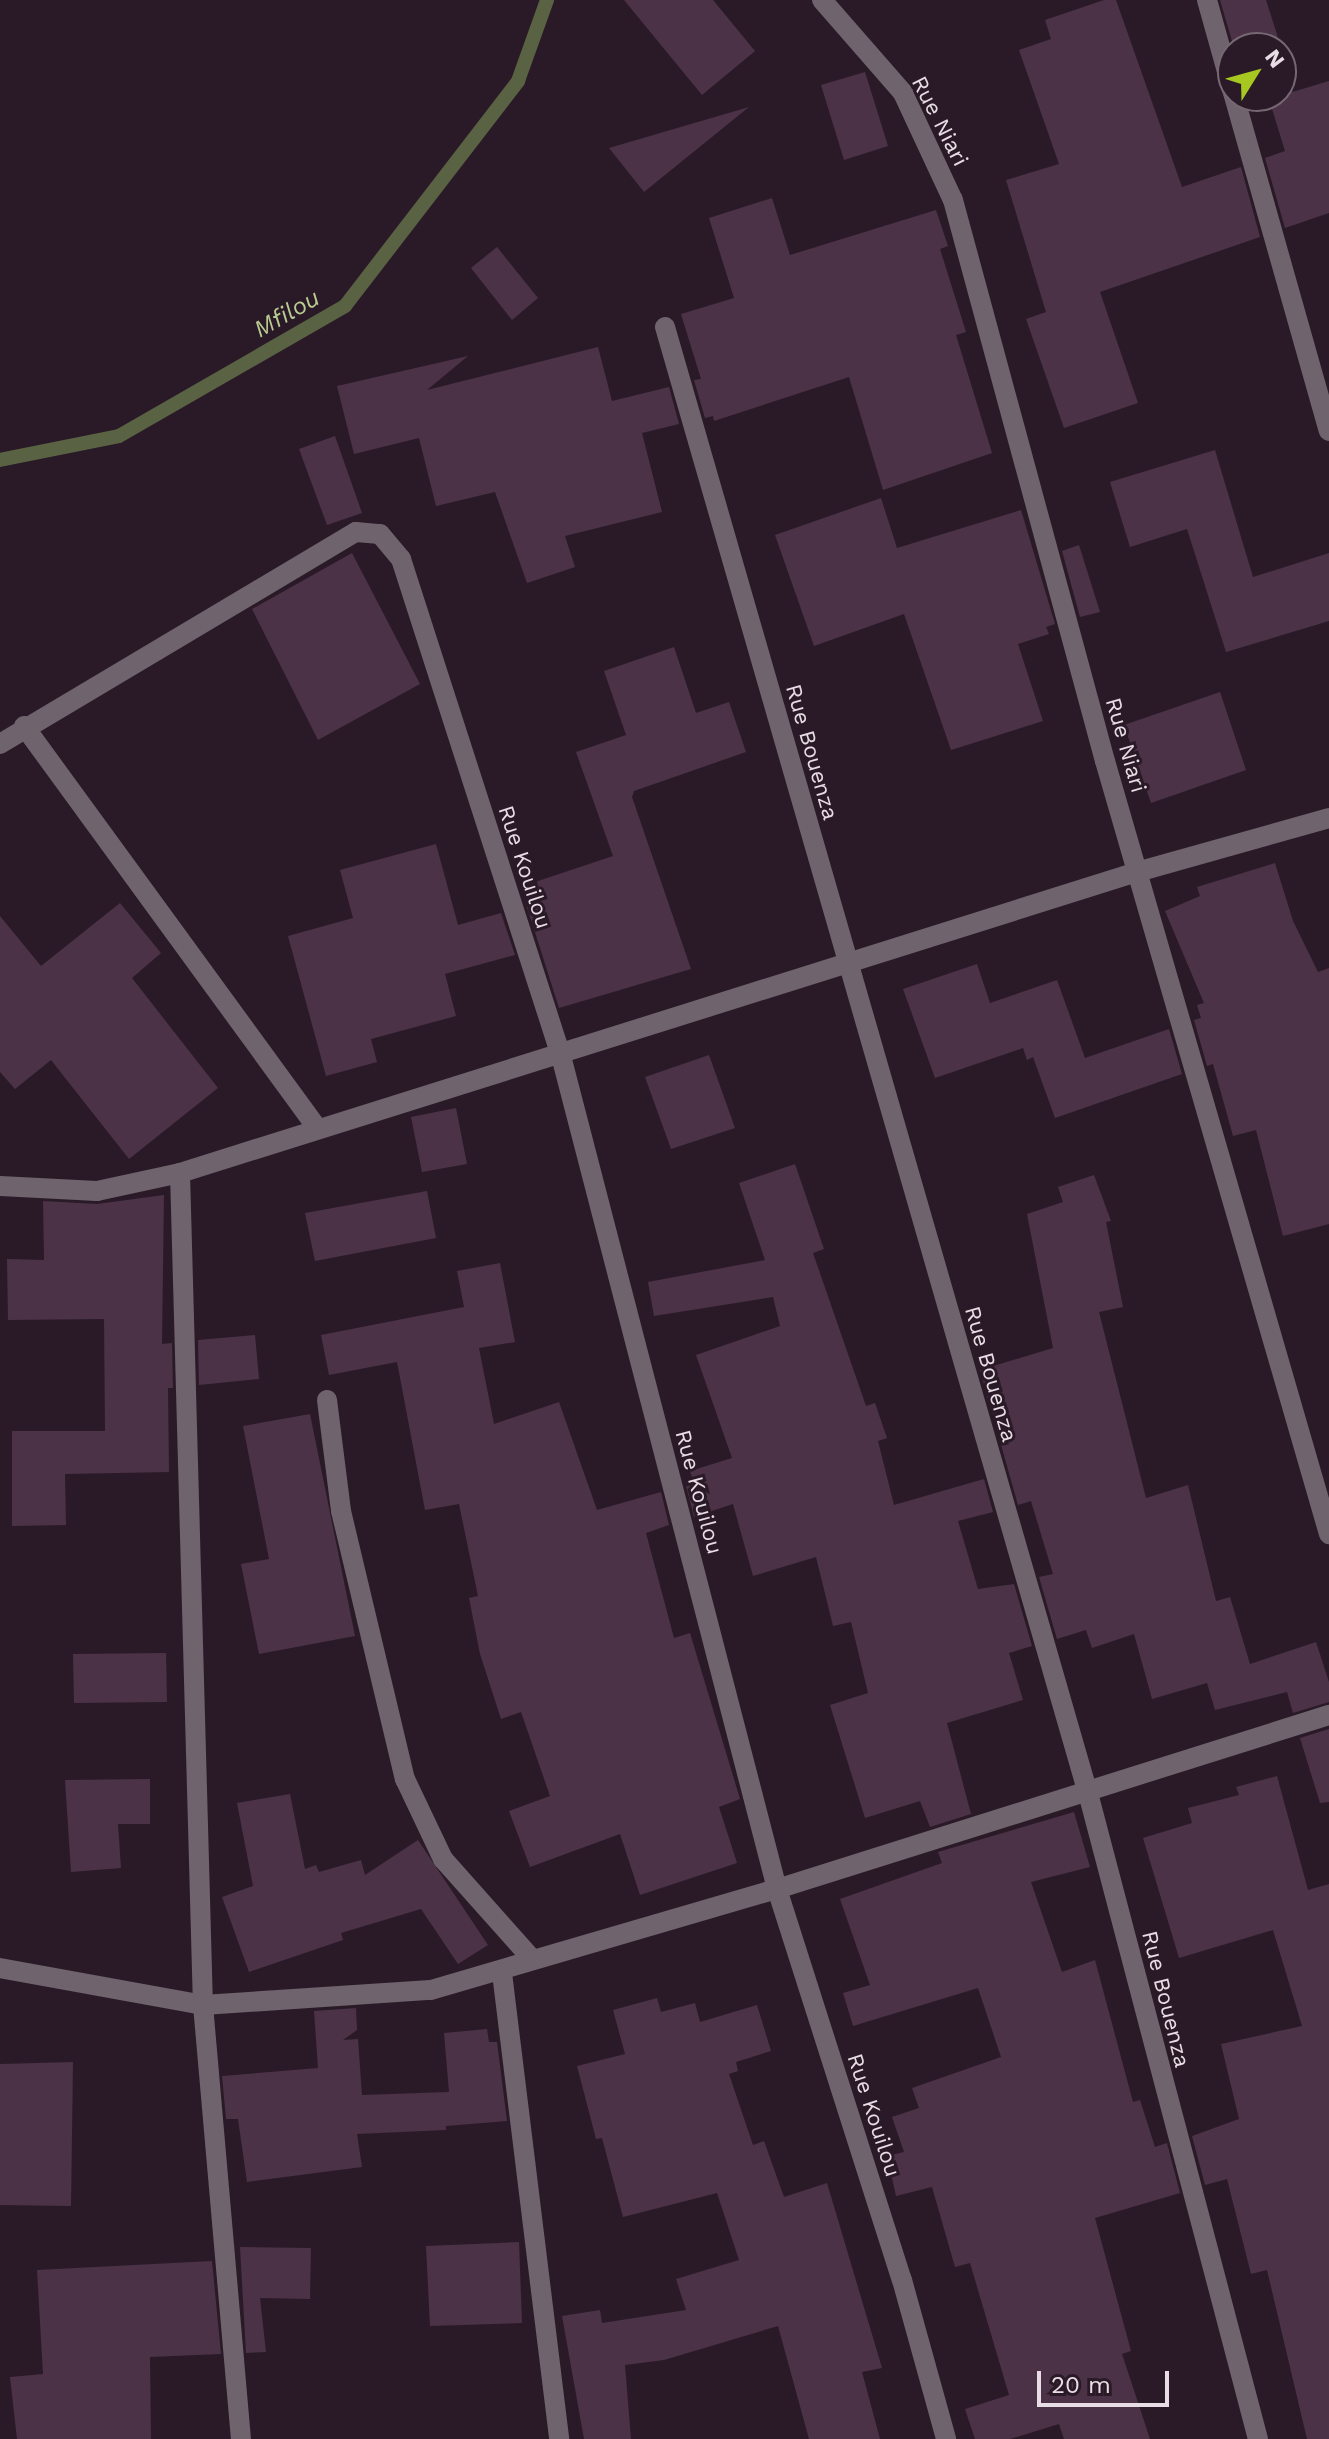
<!DOCTYPE html>
<html>
<head>
<meta charset="utf-8">
<style>
	body { margin:0 }
	#map { position:relative; width:1329px; height:2439px; overflow:hidden; background:#2a1a27; font-family:"Work Sans",sans-serif }
	div>[style] { position:absolute }
	.stream>* { height:14px; margin:-7px; padding:0 7px; transform-origin:7px; border-radius:7px; background:#596243 }
	.building>* { inset:0; background:#4b3247 }
	.minor>* { height:20px; margin:-10px; padding:0 10px; transform-origin:10px; border-radius:10px; background:#6f636d }
	span { translate:-50% -50%; white-space:nowrap; text-align:center; line-height:1.15; -webkit-text-stroke:6px #2a1a27; paint-order:stroke }
	.street-label { font-size:22px; color:#e8dde5 }
	.water-label { font-size:24px; color:#bacb92; font-style:italic }
	.north { position:absolute; left:1217px; top:32px; width:80px; height:80px; box-sizing:border-box; background:#2a1a27; border:2px solid #766873; border-radius:50%; rotate:53deg; font-size:22px; font-weight:700; line-height:32px; text-align:center; color:#e8dde5 }
	.north::after { content:''; display:block; margin:auto; width:28px; height:36px; background:#a6c821; clip-path:polygon(50% 0,100% 100%,50% 72%,0 100%) }
	.scale { position:absolute; left:1037px; top:2371px; width:132px; height:36px; box-sizing:border-box; border:4px solid #e8dde5; border-top:0; padding-left:10px; font-size:24px; line-height:28px; white-space:nowrap; color:#e8dde5; -webkit-text-stroke:6px #2a1a27; paint-order:stroke }
</style>
</head>
<body>
<div id="map">
	<div class="stream">
		<i style="left:0;top:460px;width:121px;rotate:-11.4deg"></i>
		<i style="left:119px;top:436px;width:261px;rotate:-29.9deg"></i>
		<i style="left:345px;top:306px;width:284px;rotate:-52.4deg"></i>
		<i style="left:518px;top:81px;width:86px;rotate:-70.3deg"></i>
	</div>
	<div class="building">
		<i style="clip-path:polygon(624px 0,713px 0,755px 51px,702px 95px)"></i>
		<i style="clip-path:polygon(1104px 0,1116px 0,1182px 187px,1241px 167px,1260px 237px,1100px 292px,1138px 403px,1064px 428px,1026px 319px,1046px 312px,1006px 180px,1059px 164px,1019px 50px,1051px 39px,1045px 20px)"></i>
		<i style="clip-path:polygon(1220px 0,1266px 0,1280px 44px,1234px 48px)"></i>
		<i style="clip-path:polygon(865px 72px,888px 146px,844px 160px,821px 85px)"></i>
		<i style="clip-path:polygon(1329px 81px,1329px 213px,1285px 228px,1265px 158px,1285px 151px,1269px 99px)"></i>
		<i style="clip-path:polygon(749px 107px,644px 192px,609px 148px)"></i>
		<i style="clip-path:polygon(772px 198px,790px 255px,936px 210px,948px 246px,940px 249px,966px 332px,956px 335px,992px 453px,883px 490px,849px 377px,714px 421px,713px 416px,705px 418px,694px 380px,701px 379px,681px 314px,734px 298px,709px 218px)"></i>
		<i style="clip-path:polygon(497px 247px,538px 298px,512px 320px,471px 268px)"></i>
		<i style="clip-path:polygon(598px 347px,612px 401px,669px 387px,679px 424px,642px 433px,662px 512px,565px 536px,575px 567px,527px 583px,495px 492px,436px 506px,419px 438px,354px 454px,337px 386px,468px 356px,427px 390px)"></i>
		<i style="clip-path:polygon(335px 436px,362px 513px,327px 525px,299px 449px)"></i>
		<i style="clip-path:polygon(1215px 450px,1253px 577px,1329px 553px,1329px 621px,1226px 652px,1187px 529px,1130px 547px,1110px 482px)"></i>
		<i style="clip-path:polygon(881px 498px,897px 548px,1021px 510px,1055px 624px,1046px 627px,1049px 634px,1018px 644px,1043px 721px,951px 750px,904px 614px,814px 646px,775px 535px)"></i>
		<i style="clip-path:polygon(1079px 545px,1100px 612px,1080px 617px,1062px 551px)"></i>
		<i style="clip-path:polygon(352px 553px,420px 684px,318px 740px,252px 609px)"></i>
		<i style="clip-path:polygon(674px 647px,696px 713px,729px 702px,746px 752px,634px 791px,632px 797px,691px 969px,559px 1008px,527px 907px,533px 905px,526px 885px,613px 856px,576px 752px,626px 735px,604px 671px)"></i>
		<i style="clip-path:polygon(1220px 692px,1246px 770px,1151px 803px,1124px 725px)"></i>
		<i style="clip-path:polygon(436px 844px,458px 925px,501px 913px,515px 955px,445px 974px,456px 1016px,371px 1039px,377px 1062px,326px 1076px,288px 936px,353px 918px,340px 870px)"></i>
		<i style="clip-path:polygon(1275px 863px,1293px 921px,1318px 972px,1329px 968px,1329px 1224px,1283px 1236px,1256px 1130px,1233px 1136px,1213px 1064px,1207px 1066px,1194px 1020px,1201px 1018px,1197px 1005px,1204px 1003px,1165px 911px,1200px 896px,1197px 887px)"></i>
		<i style="clip-path:polygon(120px 903px,161px 953px,132px 978px,218px 1088px,129px 1159px,51px 1060px,15px 1089px,0 1072px,0 916px,41px 966px)"></i>
		<i style="clip-path:polygon(977px 964px,990px 1003px,1057px 980px,1085px 1058px,1169px 1029px,1182px 1074px,1055px 1118px,1033px 1057px,1027px 1060px,1023px 1048px,935px 1078px,903px 989px)"></i>
		<i style="clip-path:polygon(709px 1055px,735px 1128px,671px 1149px,645px 1077px)"></i>
		<i style="clip-path:polygon(456px 1108px,467px 1164px,422px 1172px,411px 1117px)"></i>
		<i style="clip-path:polygon(795px 1164px,824px 1249px,813px 1253px,866px 1406px,875px 1403px,887px 1438px,878px 1441px,894px 1505px,984px 1479px,993px 1512px,958px 1521px,978px 1589px,1014px 1584px,1032px 1646px,1009px 1653px,1023px 1700px,947px 1723px,971px 1814px,930px 1827px,920px 1801px,865px 1818px,830px 1705px,868px 1693px,851px 1622px,833px 1626px,816px 1557px,753px 1576px,733px 1504px,694px 1517px,686px 1486px,694px 1483px,690px 1471px,732px 1458px,696px 1355px,780px 1326px,773px 1297px,654px 1316px,648px 1282px,765px 1260px,739px 1183px)"></i>
		<i style="clip-path:polygon(1094px 1175px,1111px 1221px,1106px 1222px,1123px 1307px,1099px 1312px,1146px 1498px,1188px 1485px,1216px 1601px,1230px 1597px,1250px 1664px,1316px 1642px,1329px 1682px,1329px 1702px,1293px 1713px,1287px 1692px,1215px 1710px,1207px 1683px,1152px 1699px,1134px 1634px,1092px 1648px,1086px 1630px,1057px 1639px,1039px 1577px,1053px 1574px,1031px 1501px,1018px 1505px,980px 1370px,1053px 1348px,1027px 1214px,1063px 1202px,1058px 1187px)"></i>
		<i style="clip-path:polygon(427px 1191px,436px 1238px,315px 1261px,305px 1213px)"></i>
		<i style="clip-path:polygon(164px 1195px,162px 1344px,172px 1343px,173px 1388px,168px 1388px,169px 1472px,65px 1474px,66px 1525px,12px 1526px,12px 1431px,105px 1431px,104px 1319px,8px 1320px,7px 1259px,44px 1260px,43px 1201px,97px 1204px)"></i>
		<i style="clip-path:polygon(500px 1263px,515px 1342px,479px 1348px,494px 1424px,559px 1402px,597px 1510px,661px 1492px,669px 1525px,646px 1533px,674px 1638px,690px 1633px,740px 1799px,719px 1807px,737px 1863px,640px 1895px,620px 1834px,530px 1867px,509px 1811px,550px 1796px,521px 1712px,501px 1719px,480px 1654px,469px 1598px,478px 1596px,459px 1504px,425px 1510px,397px 1362px,329px 1375px,321px 1335px,464px 1307px,457px 1271px)"></i>
		<i style="clip-path:polygon(255px 1335px,259px 1379px,199px 1385px,198px 1340px)"></i>
		<i style="clip-path:polygon(310px 1414px,355px 1636px,259px 1654px,241px 1564px,269px 1559px,243px 1426px)"></i>
		<i style="clip-path:polygon(166px 1653px,167px 1702px,74px 1703px,73px 1654px)"></i>
		<i style="clip-path:polygon(1329px 1729px,1329px 1802px,1320px 1803px,1300px 1738px)"></i>
		<i style="clip-path:polygon(1277px 1776px,1308px 1890px,1329px 1884px,1329px 2439px,1307px 2439px,1267px 2270px,1251px 2274px,1227px 2179px,1205px 2185px,1192px 2136px,1239px 2119px,1221px 2044px,1302px 2026px,1273px 1930px,1179px 1958px,1143px 1838px,1192px 1823px,1188px 1808px,1239px 1795px,1236px 1787px)"></i>
		<i style="clip-path:polygon(150px 1779px,150px 1824px,118px 1824px,121px 1868px,71px 1872px,65px 1780px)"></i>
		<i style="clip-path:polygon(290px 1794px,305px 1869px,316px 1865px,319px 1872px,361px 1860px,365px 1875px,418px 1840px,488px 1945px,458px 1964px,421px 1909px,341px 1933px,343px 1940px,249px 1972px,222px 1897px,253px 1886px,237px 1803px)"></i>
		<i style="clip-path:polygon(1074px 1812px,1090px 1867px,1031px 1882px,1062px 1972px,1095px 1960px,1133px 2102px,1140px 2100px,1155px 2147px,1167px 2143px,1180px 2193px,1095px 2218px,1131px 2351px,1122px 2354px,1150px 2439px,1064px 2439px,1059px 2424px,1010px 2439px,975px 2439px,965px 2409px,1009px 2395px,970px 2263px,955px 2267px,932px 2187px,896px 2196px,887px 2156px,904px 2152px,892px 2117px,919px 2108px,912px 2088px,1001px 2057px,978px 1988px,853px 2026px,843px 1993px,870px 1985px,840px 1899px,942px 1863px,938px 1852px)"></i>
		<i style="clip-path:polygon(657px 1998px,661px 2012px,695px 2003px,700px 2022px,757px 2005px,771px 2051px,736px 2062px,738px 2071px,729px 2074px,753px 2145px,764px 2141px,784px 2197px,827px 2183px,882px 2368px,862px 2372px,880px 2439px,809px 2439px,778px 2326px,664px 2360px,625px 2365px,631px 2439px,584px 2439px,562px 2316px,600px 2310px,602px 2323px,686px 2310px,676px 2279px,739px 2260px,717px 2193px,623px 2217px,602px 2138px,596px 2139px,577px 2066px,625px 2054px,613px 2010px)"></i>
		<i style="clip-path:polygon(356px 2008px,357px 2030px,343px 2040px,358px 2039px,362px 2095px,449px 2092px,444px 2033px,487px 2029px,489px 2042px,497px 2042px,507px 2121px,446px 2126px,446px 2130px,357px 2134px,362px 2167px,247px 2182px,238px 2119px,226px 2119px,222px 2076px,318px 2068px,314px 2011px)"></i>
		<i style="clip-path:polygon(73px 2062px,71px 2206px,0 2205px,0 2064px)"></i>
		<i style="clip-path:polygon(519px 2242px,522px 2323px,430px 2326px,426px 2246px)"></i>
		<i style="clip-path:polygon(240px 2247px,311px 2248px,310px 2299px,260px 2298px,266px 2352px,246px 2353px)"></i>
		<i style="clip-path:polygon(212px 2261px,221px 2354px,150px 2357px,151px 2439px,17px 2439px,10px 2377px,43px 2374px,37px 2270px)"></i>
	</div>
	<div class="minor">
		<i style="left:822px;top:0;width:123px;rotate:48.9deg"></i>
		<i style="left:903px;top:93px;width:118px;rotate:65deg"></i>
		<i style="left:953px;top:200px;width:581px;rotate:74.84deg"></i>
		<i style="left:1105px;top:761px;width:805px;rotate:73.84deg"></i>
		<i style="left:1207px;top:0;width:97px;rotate:74.4deg"></i>
		<i style="left:1234px;top:96px;width:348px;rotate:74.2deg"></i>
		<i style="left:665px;top:327px;width:1526px;rotate:73.91deg"></i>
		<i style="left:1088px;top:1793px;width:668px;rotate:75.26deg"></i>
		<i style="left:24px;top:726px;width:497px;rotate:53.9deg"></i>
		<i style="left:0;top:744px;width:414px;rotate:-30.8deg"></i>
		<i style="left:356px;top:532px;width:24px;rotate:5deg"></i>
		<i style="left:380px;top:534px;width:33px;rotate:50deg"></i>
		<i style="left:401px;top:559px;width:522px;rotate:72.15deg"></i>
		<i style="left:561px;top:1056px;width:861px;rotate:75.46deg"></i>
		<i style="left:777px;top:1889px;width:410px;rotate:72.3deg"></i>
		<i style="left:902px;top:2280px;width:165px;rotate:74.5deg"></i>
		<i style="left:180px;top:1173px;width:832px;rotate:88.42deg"></i>
		<i style="left:203px;top:2005px;width:436px;rotate:85deg"></i>
		<i style="left:0;top:1186px;width:97px;rotate:3deg"></i>
		<i style="left:97px;top:1191px;width:85px;rotate:-12.2deg"></i>
		<i style="left:180px;top:1173px;width:1003px;rotate:-17.46deg"></i>
		<i style="left:1137px;top:872px;width:199px;rotate:-15.7deg"></i>
		<i style="left:327px;top:1400px;width:112px;rotate:82.8deg"></i>
		<i style="left:341px;top:1511px;width:276px;rotate:76.6deg"></i>
		<i style="left:405px;top:1779px;width:89px;rotate:64.6deg"></i>
		<i style="left:443px;top:1859px;width:134px;rotate:48.3deg"></i>
		<i style="left:0;top:1968px;width:206px;rotate:10.3deg"></i>
		<i style="left:203px;top:2005px;width:228px;rotate:-3.8deg"></i>
		<i style="left:431px;top:1990px;width:360px;rotate:-16.3deg"></i>
		<i style="left:777px;top:1889px;width:579px;rotate:-17.5deg"></i>
		<i style="left:502px;top:1973px;width:469px;rotate:83deg"></i>
	</div>
	<div class="street-label">
		<span style="left:940px;top:121px;rotate:63deg">Rue Niari</span>
		<span style="left:1126px;top:745px;rotate:74deg">Rue Niari</span>
		<span style="left:812px;top:752px;rotate:74deg">Rue Bouenza</span>
		<span style="left:525px;top:867px;rotate:72deg">Rue Kouilou</span>
		<span style="left:991px;top:1374px;rotate:74deg">Rue Bouenza</span>
		<span style="left:699px;top:1492px;rotate:75deg">Rue Kouilou</span>
		<span style="left:1166px;top:1999px;rotate:76deg">Rue Bouenza</span>
		<span style="left:874px;top:2115px;rotate:72deg">Rue Kouilou</span>
	</div>
	<div class="water-label">
		<span style="left:287px;top:314px;rotate:-30deg">Mfilou</span>
	</div>
	<div class="north">N</div>
	<div class="scale">20 m</div>
</div>
</body>
</html>
